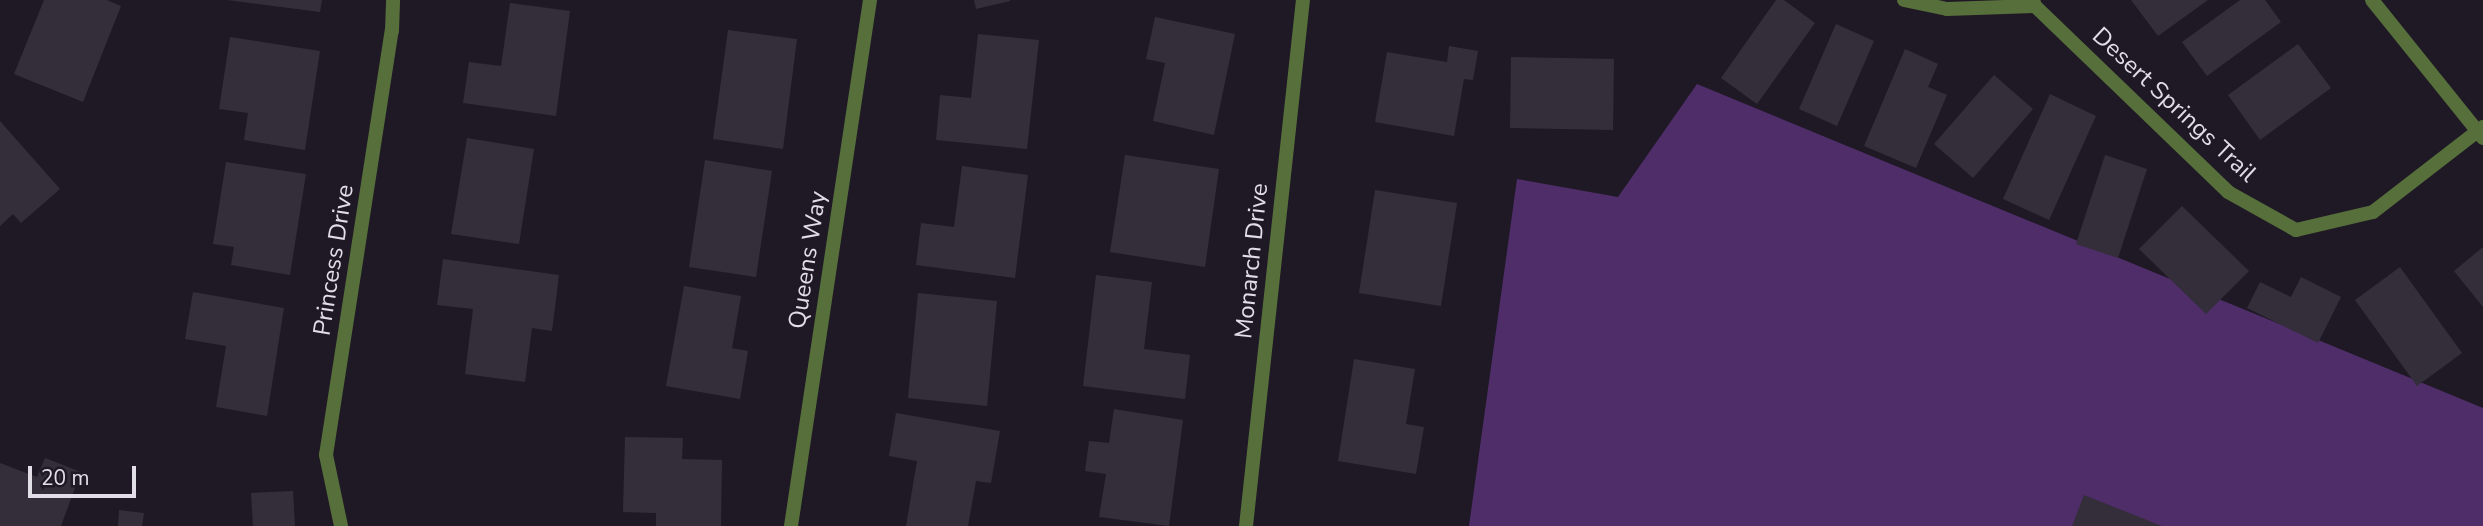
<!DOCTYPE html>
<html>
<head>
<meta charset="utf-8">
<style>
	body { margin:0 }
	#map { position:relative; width:2483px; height:526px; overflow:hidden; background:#1f1925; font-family:"Nunito Sans",sans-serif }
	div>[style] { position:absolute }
	.green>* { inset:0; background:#4e2d69 }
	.building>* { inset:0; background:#342e3b }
	.minor>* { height:14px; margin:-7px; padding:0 7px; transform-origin:7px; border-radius:7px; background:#566f3b }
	span { translate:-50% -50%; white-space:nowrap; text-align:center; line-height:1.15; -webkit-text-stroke:5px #1f1925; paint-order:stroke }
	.street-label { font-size:24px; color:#e2dee7 }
	.scale { position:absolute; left:28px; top:466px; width:108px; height:32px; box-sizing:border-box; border:4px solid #e2dee7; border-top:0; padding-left:9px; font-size:21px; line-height:24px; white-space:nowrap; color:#e2dee7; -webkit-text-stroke:5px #1f1925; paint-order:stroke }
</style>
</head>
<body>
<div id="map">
	<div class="green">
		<i style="clip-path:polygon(1697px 84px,2483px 408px,2483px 526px,1469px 526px,1517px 179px,1618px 197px)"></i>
	</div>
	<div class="building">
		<i style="clip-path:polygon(44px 0,107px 0,121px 6px,83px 102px,14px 74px)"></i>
		<i style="clip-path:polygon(227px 0,322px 0,320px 12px)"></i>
		<i style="clip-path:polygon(974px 0,1010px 0,1010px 1px,976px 9px)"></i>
		<i style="clip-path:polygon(1776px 0,1784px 0,1815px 23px,1757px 104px,1721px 78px)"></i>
		<i style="clip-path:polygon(2131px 0,2208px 0,2158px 36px)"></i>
		<i style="clip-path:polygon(2240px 0,2265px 0,2281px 22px,2207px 76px,2182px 42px)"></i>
		<i style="clip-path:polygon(510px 3px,570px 11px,556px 116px,463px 103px,469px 62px,501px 66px)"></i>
		<i style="clip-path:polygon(1155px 17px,1235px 34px,1214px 135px,1153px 121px,1165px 63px,1146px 59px)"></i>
		<i style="clip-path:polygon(1836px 24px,1874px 41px,1837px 126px,1799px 109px)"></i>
		<i style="clip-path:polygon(728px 30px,797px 39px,783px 149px,713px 139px)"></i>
		<i style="clip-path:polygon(978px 34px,1039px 40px,1027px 149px,936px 140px,940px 95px,971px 98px)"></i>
		<i style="clip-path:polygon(230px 37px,320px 51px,305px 150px,244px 140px,248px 113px,219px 109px)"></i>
		<i style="clip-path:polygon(2298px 44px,2331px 88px,2260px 140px,2228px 95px)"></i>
		<i style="clip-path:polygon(1449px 46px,1478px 51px,1473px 80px,1464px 79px,1454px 136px,1375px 122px,1387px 52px,1447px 62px)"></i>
		<i style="clip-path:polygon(1905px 49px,1938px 64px,1928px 87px,1947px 95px,1916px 168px,1864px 146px)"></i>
		<i style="clip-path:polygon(1511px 57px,1614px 59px,1613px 130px,1510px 128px)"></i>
		<i style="clip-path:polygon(1994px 75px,2033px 109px,1973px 178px,1934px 144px)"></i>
		<i style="clip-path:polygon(2050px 94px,2096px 116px,2049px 220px,2003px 199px)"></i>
		<i style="clip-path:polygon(0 121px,60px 189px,21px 223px,13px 214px,0 226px)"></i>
		<i style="clip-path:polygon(467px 138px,534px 149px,519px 244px,451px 234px)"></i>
		<i style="clip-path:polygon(1125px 155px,1219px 169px,1205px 267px,1110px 252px)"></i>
		<i style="clip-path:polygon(2105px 155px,2147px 169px,2118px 258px,2076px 244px)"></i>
		<i style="clip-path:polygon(705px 160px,772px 171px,756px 277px,689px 267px)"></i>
		<i style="clip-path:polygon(226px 162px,306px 174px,290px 275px,231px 265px,234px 247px,213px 244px)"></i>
		<i style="clip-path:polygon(962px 166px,1028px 175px,1015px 278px,916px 265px,921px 223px,954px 227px)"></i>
		<i style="clip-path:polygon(1375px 190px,1457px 203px,1441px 306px,1359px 293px)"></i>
		<i style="clip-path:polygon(2182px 206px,2249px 271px,2206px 314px,2139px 249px)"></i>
		<i style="clip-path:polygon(2483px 247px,2483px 307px,2454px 271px)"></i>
		<i style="clip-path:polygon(443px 259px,559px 275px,552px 331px,532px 328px,525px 382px,465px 374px,473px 309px,437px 305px)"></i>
		<i style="clip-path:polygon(2400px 267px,2462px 353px,2417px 386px,2355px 300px)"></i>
		<i style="clip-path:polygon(1096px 275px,1152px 282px,1144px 349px,1190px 355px,1185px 399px,1083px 386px)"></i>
		<i style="clip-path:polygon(2301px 277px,2341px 297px,2318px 343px,2247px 308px,2260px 282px,2291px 297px)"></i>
		<i style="clip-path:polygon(684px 286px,741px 296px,732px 348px,748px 351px,740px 399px,666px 386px)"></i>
		<i style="clip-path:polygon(193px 292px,284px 308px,267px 416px,216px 407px,226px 346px,185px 339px)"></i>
		<i style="clip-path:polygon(918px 293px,997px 301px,987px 406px,908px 398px)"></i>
		<i style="clip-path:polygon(1354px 359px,1415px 369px,1406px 424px,1424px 427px,1416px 474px,1338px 461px)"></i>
		<i style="clip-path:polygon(1114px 409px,1183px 420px,1169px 526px,1099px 517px,1106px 474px,1085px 471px,1089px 441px,1109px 443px)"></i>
		<i style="clip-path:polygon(896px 413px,1000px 431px,991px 483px,976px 481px,968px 526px,906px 526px,917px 461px,889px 456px)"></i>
		<i style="clip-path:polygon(625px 437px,683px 438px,682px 459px,722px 460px,721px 526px,656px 526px,656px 513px,623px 512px)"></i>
		<i style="clip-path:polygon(45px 458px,81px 472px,61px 526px,0 526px,0 463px,37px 477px)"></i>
		<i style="clip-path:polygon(293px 491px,295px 526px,253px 526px,251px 493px)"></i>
		<i style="clip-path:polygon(2084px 495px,2162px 526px,2072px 526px)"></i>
		<i style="clip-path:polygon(119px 510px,144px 513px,142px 526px,118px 526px)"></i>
	</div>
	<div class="minor">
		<i style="left:1904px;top:0;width:44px;rotate:11.8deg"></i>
		<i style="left:1947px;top:9px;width:88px;rotate:-2deg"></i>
		<i style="left:2033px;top:0;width:6px;rotate:72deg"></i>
		<i style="left:2035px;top:6px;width:268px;rotate:43.9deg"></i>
		<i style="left:2228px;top:192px;width:78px;rotate:29.2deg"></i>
		<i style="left:2296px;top:230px;width:79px;rotate:-13.2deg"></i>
		<i style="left:2373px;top:212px;width:139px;rotate:-37.7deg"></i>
		<i style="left:2372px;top:0;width:177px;rotate:51.2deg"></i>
		<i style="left:341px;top:526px;width:73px;rotate:-101.9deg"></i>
		<i style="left:326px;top:455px;width:429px;rotate:-81.2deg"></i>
		<i style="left:392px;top:31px;width:31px;rotate:-88deg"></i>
		<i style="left:791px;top:526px;width:532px;rotate:-81.46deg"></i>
		<i style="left:1246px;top:526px;width:529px;rotate:-83.82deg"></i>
	</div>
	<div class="street-label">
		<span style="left:2174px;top:105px;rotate:43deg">Desert Springs Trail</span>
		<span style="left:334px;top:260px;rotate:-81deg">Princess Drive</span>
		<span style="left:808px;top:260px;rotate:-81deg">Queens Way</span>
		<span style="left:1252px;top:261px;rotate:-84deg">Monarch Drive</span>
	</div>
	<div class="scale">20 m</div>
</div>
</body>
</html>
